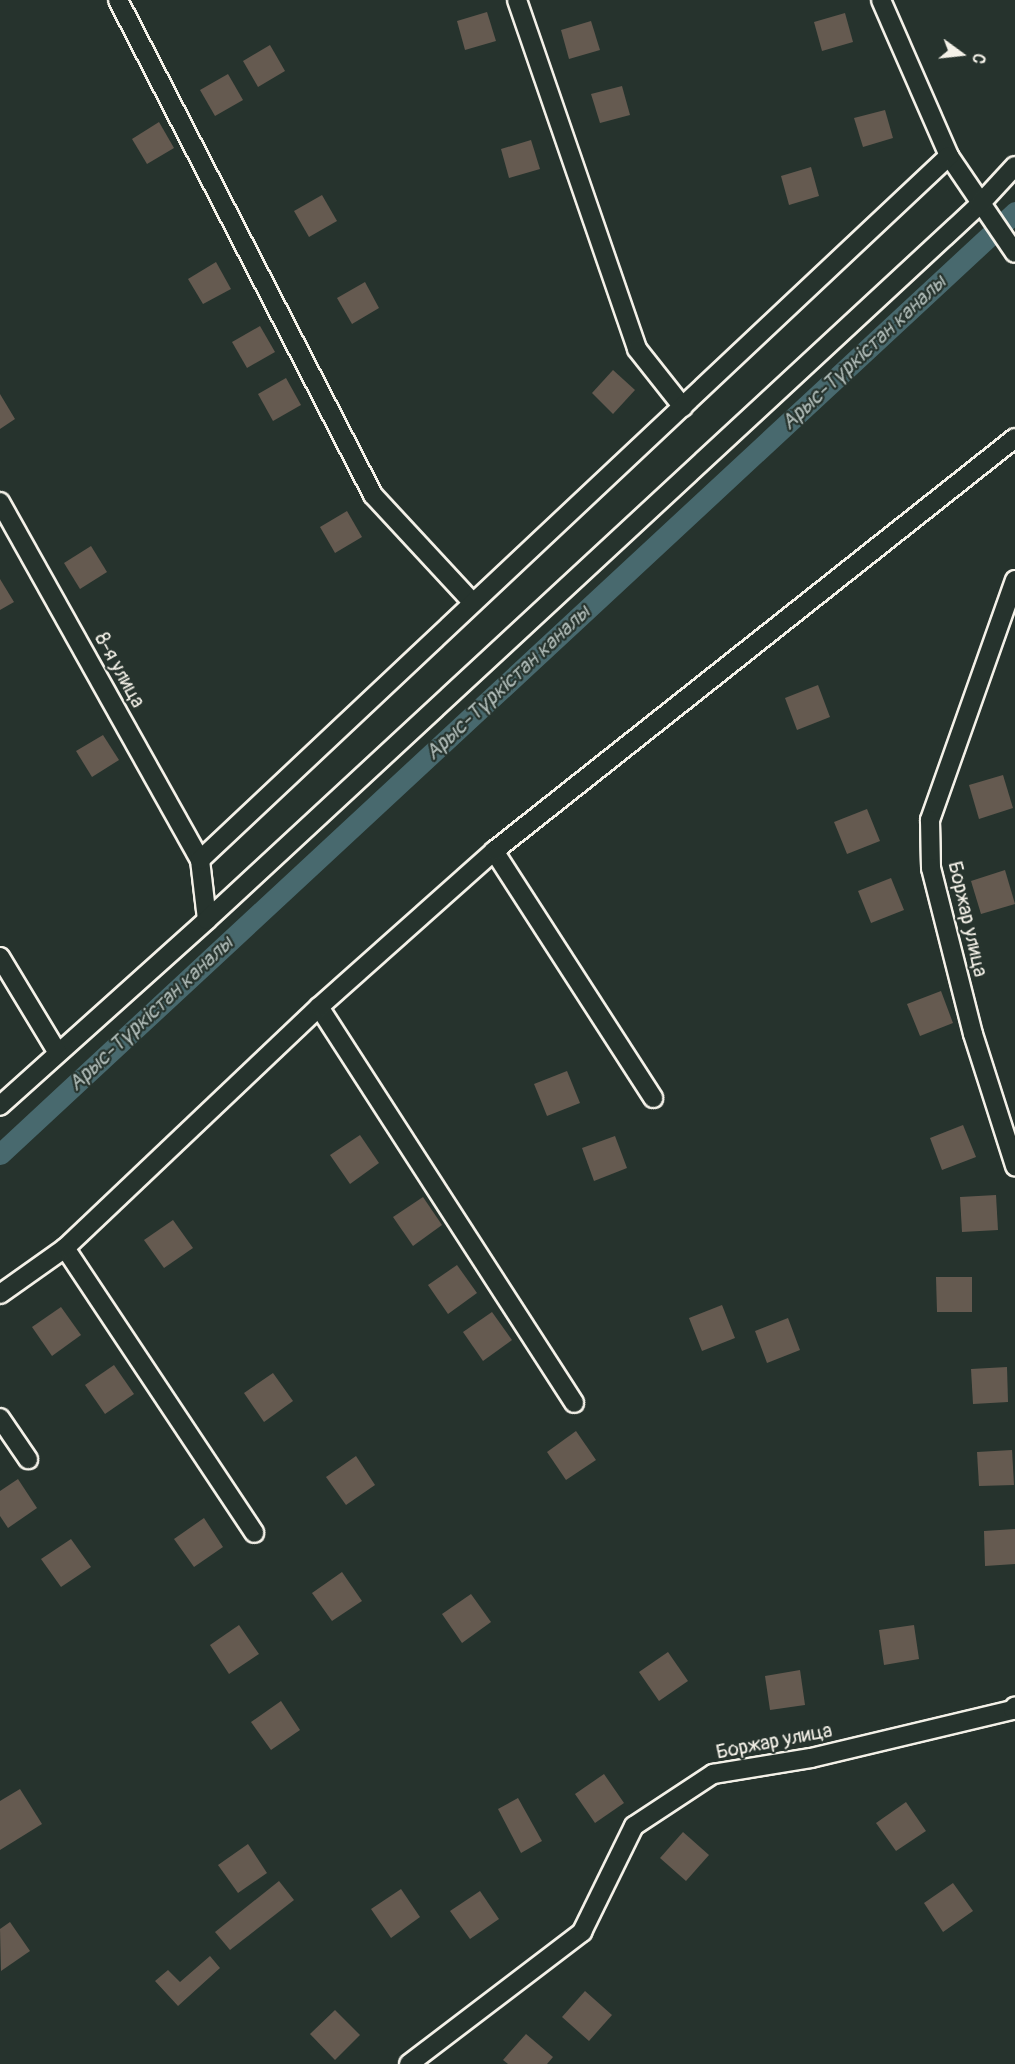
<!DOCTYPE html>
<html>
<head>
<meta charset="utf-8">
<style>
	body { margin:0 }
	#map { position:relative; width:1015px; height:2064px; overflow:hidden; background:#26332d; font-family:Pangolin,sans-serif }
	div>[style] { position:absolute }
	.canal>* { height:21px; margin:-10.5px; padding:0 10.5px; transform-origin:10.5px; border-radius:10.5px; background:#48696e }
	.building>* { inset:0; background:#655a50 }
	.roads { filter:drop-shadow(2px 0 #f4f1e8) drop-shadow(-2px 0 #f4f1e8) drop-shadow(0 2px #f4f1e8) drop-shadow(0 -2px #f4f1e8) }
	.street>* { height:18px; margin:-9px; padding:0 9px; transform-origin:9px; border-radius:9px; background:#26332d }
	span { translate:-50% -50%; white-space:nowrap; text-align:center; line-height:1.15; -webkit-text-stroke:4.5px #26332d; paint-order:stroke }
	.street-label { font-size:20px; color:#f4f1e8 }
	.water-label { font-size:21px; color:#afbbb7; font-style:italic }
	.north { position:absolute; left:931px; top:24px; width:60px; height:60px; -webkit-text-stroke:4px #26332d; paint-order:stroke; rotate:105deg; font-size:16px; font-weight:700; line-height:24px; text-align:center; color:#f4f1e8 }
	.north::after { content:''; display:block; margin:auto; width:21px; height:27px; background:#f4f1e8; clip-path:polygon(50% 0,100% 100%,50% 72%,0 100%) }
</style>
</head>
<body>
<div id="map">
	<div class="canal">
		<i style="left:0;top:1154px;width:1385px;rotate:-42.86deg"></i>
	</div>
	<div class="building">
		<i style="clip-path:polygon(487px 12px,496px 41px,465px 50px,457px 21px)"></i>
		<i style="clip-path:polygon(845px 13px,853px 42px,822px 51px,814px 22px)"></i>
		<i style="clip-path:polygon(591px 21px,600px 50px,569px 59px,561px 30px)"></i>
		<i style="clip-path:polygon(270px 45px,285px 71px,258px 87px,243px 61px)"></i>
		<i style="clip-path:polygon(228px 74px,243px 100px,215px 116px,200px 90px)"></i>
		<i style="clip-path:polygon(622px 86px,630px 115px,600px 123px,591px 94px)"></i>
		<i style="clip-path:polygon(885px 110px,893px 138px,863px 147px,854px 118px)"></i>
		<i style="clip-path:polygon(159px 122px,174px 148px,147px 164px,132px 139px)"></i>
		<i style="clip-path:polygon(531px 140px,540px 169px,509px 178px,501px 149px)"></i>
		<i style="clip-path:polygon(811px 167px,819px 196px,789px 205px,781px 176px)"></i>
		<i style="clip-path:polygon(322px 195px,337px 221px,309px 237px,294px 211px)"></i>
		<i style="clip-path:polygon(216px 262px,231px 289px,203px 304px,188px 279px)"></i>
		<i style="clip-path:polygon(365px 282px,379px 308px,352px 324px,337px 298px)"></i>
		<i style="clip-path:polygon(260px 326px,275px 352px,247px 368px,232px 342px)"></i>
		<i style="clip-path:polygon(613px 370px,635px 390px,613px 414px,592px 393px)"></i>
		<i style="clip-path:polygon(286px 378px,301px 405px,273px 421px,258px 394px)"></i>
		<i style="clip-path:polygon(0 394px,15px 419px,0 429px)"></i>
		<i style="clip-path:polygon(347px 511px,362px 537px,335px 553px,320px 527px)"></i>
		<i style="clip-path:polygon(91px 546px,107px 572px,80px 589px,64px 563px)"></i>
		<i style="clip-path:polygon(0 579px,14px 602px,0 610px)"></i>
		<i style="clip-path:polygon(818px 685px,830px 717px,797px 730px,785px 698px)"></i>
		<i style="clip-path:polygon(103px 735px,119px 760px,92px 777px,76px 751px)"></i>
		<i style="clip-path:polygon(1003px 775px,1013px 808px,979px 819px,969px 785px)"></i>
		<i style="clip-path:polygon(867px 809px,880px 841px,847px 854px,834px 822px)"></i>
		<i style="clip-path:polygon(1005px 870px,1015px 904px,981px 914px,971px 881px)"></i>
		<i style="clip-path:polygon(891px 878px,904px 910px,871px 923px,858px 891px)"></i>
		<i style="clip-path:polygon(941px 991px,953px 1023px,920px 1036px,907px 1004px)"></i>
		<i style="clip-path:polygon(567px 1071px,580px 1103px,547px 1116px,534px 1084px)"></i>
		<i style="clip-path:polygon(963px 1125px,976px 1157px,942px 1170px,930px 1138px)"></i>
		<i style="clip-path:polygon(360px 1135px,379px 1163px,350px 1184px,330px 1155px)"></i>
		<i style="clip-path:polygon(615px 1136px,627px 1168px,594px 1181px,582px 1148px)"></i>
		<i style="clip-path:polygon(996px 1195px,998px 1230px,962px 1232px,960px 1197px)"></i>
		<i style="clip-path:polygon(423px 1197px,442px 1225px,413px 1246px,393px 1217px)"></i>
		<i style="clip-path:polygon(173px 1220px,193px 1248px,164px 1268px,144px 1240px)"></i>
		<i style="clip-path:polygon(457px 1265px,477px 1293px,448px 1314px,428px 1285px)"></i>
		<i style="clip-path:polygon(936px 1277px,972px 1277px,972px 1312px,937px 1312px)"></i>
		<i style="clip-path:polygon(722px 1305px,735px 1338px,702px 1351px,689px 1318px)"></i>
		<i style="clip-path:polygon(61px 1307px,81px 1335px,52px 1356px,32px 1327px)"></i>
		<i style="clip-path:polygon(492px 1312px,512px 1340px,483px 1361px,463px 1332px)"></i>
		<i style="clip-path:polygon(788px 1318px,800px 1350px,767px 1363px,755px 1331px)"></i>
		<i style="clip-path:polygon(114px 1365px,134px 1394px,105px 1414px,85px 1385px)"></i>
		<i style="clip-path:polygon(1007px 1367px,1008px 1402px,973px 1404px,971px 1369px)"></i>
		<i style="clip-path:polygon(273px 1373px,293px 1401px,264px 1422px,244px 1393px)"></i>
		<i style="clip-path:polygon(576px 1431px,596px 1460px,566px 1480px,547px 1452px)"></i>
		<i style="clip-path:polygon(1012px 1450px,1014px 1485px,979px 1486px,977px 1452px)"></i>
		<i style="clip-path:polygon(356px 1456px,375px 1485px,346px 1505px,326px 1477px)"></i>
		<i style="clip-path:polygon(18px 1479px,37px 1508px,8px 1528px,0 1516px,0 1491px)"></i>
		<i style="clip-path:polygon(204px 1518px,223px 1547px,194px 1567px,174px 1539px)"></i>
		<i style="clip-path:polygon(1015px 1529px,1015px 1564px,985px 1566px,984px 1531px)"></i>
		<i style="clip-path:polygon(71px 1539px,91px 1567px,61px 1587px,41px 1559px)"></i>
		<i style="clip-path:polygon(342px 1572px,362px 1601px,332px 1621px,312px 1593px)"></i>
		<i style="clip-path:polygon(471px 1594px,491px 1622px,462px 1643px,442px 1614px)"></i>
		<i style="clip-path:polygon(239px 1625px,259px 1654px,229px 1674px,210px 1645px)"></i>
		<i style="clip-path:polygon(914px 1625px,919px 1659px,884px 1665px,879px 1630px)"></i>
		<i style="clip-path:polygon(668px 1652px,688px 1681px,659px 1701px,639px 1672px)"></i>
		<i style="clip-path:polygon(800px 1670px,805px 1705px,770px 1710px,765px 1676px)"></i>
		<i style="clip-path:polygon(281px 1701px,300px 1730px,271px 1750px,251px 1722px)"></i>
		<i style="clip-path:polygon(604px 1774px,624px 1803px,595px 1823px,575px 1794px)"></i>
		<i style="clip-path:polygon(20px 1789px,42px 1824px,0 1850px,0 1801px)"></i>
		<i style="clip-path:polygon(518px 1798px,542px 1841px,521px 1853px,498px 1809px)"></i>
		<i style="clip-path:polygon(906px 1802px,926px 1831px,896px 1851px,876px 1823px)"></i>
		<i style="clip-path:polygon(683px 1832px,709px 1855px,686px 1881px,660px 1858px)"></i>
		<i style="clip-path:polygon(248px 1844px,267px 1873px,238px 1893px,218px 1865px)"></i>
		<i style="clip-path:polygon(279px 1881px,294px 1900px,230px 1950px,215px 1932px)"></i>
		<i style="clip-path:polygon(953px 1883px,973px 1911px,943px 1932px,924px 1903px)"></i>
		<i style="clip-path:polygon(401px 1889px,420px 1917px,391px 1938px,371px 1909px)"></i>
		<i style="clip-path:polygon(480px 1891px,499px 1919px,470px 1939px,450px 1911px)"></i>
		<i style="clip-path:polygon(10px 1922px,30px 1951px,1px 1971px,0 1929px)"></i>
		<i style="clip-path:polygon(210px 1956px,220px 1968px,178px 2006px,155px 1981px,168px 1970px,180px 1982px)"></i>
		<i style="clip-path:polygon(585px 1991px,612px 2015px,589px 2041px,562px 2017px)"></i>
		<i style="clip-path:polygon(335px 2010px,360px 2035px,335px 2060px,310px 2034px)"></i>
		<i style="clip-path:polygon(526px 2034px,553px 2057px,547px 2064px,508px 2064px,503px 2060px)"></i>
	</div>
	<div class="roads">
		<div class="street">
			<i style="left:118px;top:0;width:557px;rotate:62.74deg"></i>
			<i style="left:373px;top:495px;width:147px;rotate:47.2deg"></i>
			<i style="left:517px;top:0;width:369px;rotate:71deg"></i>
			<i style="left:637px;top:349px;width:74px;rotate:51.6deg"></i>
			<i style="left:881px;top:0;width:170px;rotate:66.4deg"></i>
			<i style="left:949px;top:156px;width:117px;rotate:55.8deg"></i>
			<i style="left:0;top:502px;width:410px;rotate:60.8deg"></i>
			<i style="left:200px;top:860px;width:60px;rotate:83.3deg"></i>
			<i style="left:207px;top:920px;width:278px;rotate:138.1deg"></i>
			<i style="left:1015px;top:580px;width:255px;rotate:109.5deg"></i>
			<i style="left:930px;top:820px;width:48px;rotate:88.8deg"></i>
			<i style="left:931px;top:868px;width:171px;rotate:75.8deg"></i>
			<i style="left:973px;top:1034px;width:139px;rotate:72.3deg"></i>
			<i style="left:494px;top:851px;width:294px;rotate:57.2deg"></i>
			<i style="left:200px;top:860px;width:1028px;rotate:-43.23deg"></i>
			<i style="left:207px;top:920px;width:1052px;rotate:-42.8deg"></i>
			<i style="left:979px;top:205px;width:53px;rotate:-47.3deg"></i>
			<i style="left:0;top:957px;width:112px;rotate:58.9deg"></i>
			<i style="left:319px;top:1007px;width:471px;rotate:57.2deg"></i>
			<i style="left:65px;top:1248px;width:342px;rotate:56.4deg"></i>
			<i style="left:0;top:1294px;width:80px;rotate:-35.3deg"></i>
			<i style="left:65px;top:1248px;width:350px;rotate:-43.5deg"></i>
			<i style="left:319px;top:1007px;width:234px;rotate:-41.7deg"></i>
			<i style="left:494px;top:851px;width:665px;rotate:-38.4deg"></i>
			<i style="left:0;top:1418px;width:50px;rotate:55.7deg"></i>
			<i style="left:409px;top:2064px;width:218px;rotate:-37.3deg"></i>
			<i style="left:582px;top:1932px;width:118px;rotate:-63.9deg"></i>
			<i style="left:634px;top:1826px;width:95px;rotate:-33.4deg"></i>
			<i style="left:713px;top:1774px;width:99px;rotate:-9.3deg"></i>
			<i style="left:811px;top:1758px;width:208px;rotate:-13.4deg"></i>
			<i style="left:1013px;top:1710px;width:4px;rotate:-63deg"></i>
		</div>
	</div>
	<div class="street-label">
		<span style="left:120px;top:670px;rotate:61deg">8-я улица</span>
		<span style="left:968px;top:919px;rotate:77deg">Боржар улица</span>
		<span style="left:774px;top:1741px;rotate:-11deg">Боржар улица</span>
	</div>
	<div class="water-label">
		<span style="left:864px;top:353px;rotate:-43deg">Арыс-Түркістан каналы</span>
		<span style="left:508px;top:683px;rotate:-43deg">Арыс-Түркістан каналы</span>
		<span style="left:151px;top:1014px;rotate:-43deg">Арыс-Түркістан каналы</span>
	</div>
	<div class="north">С</div>
</div>
</body>
</html>
